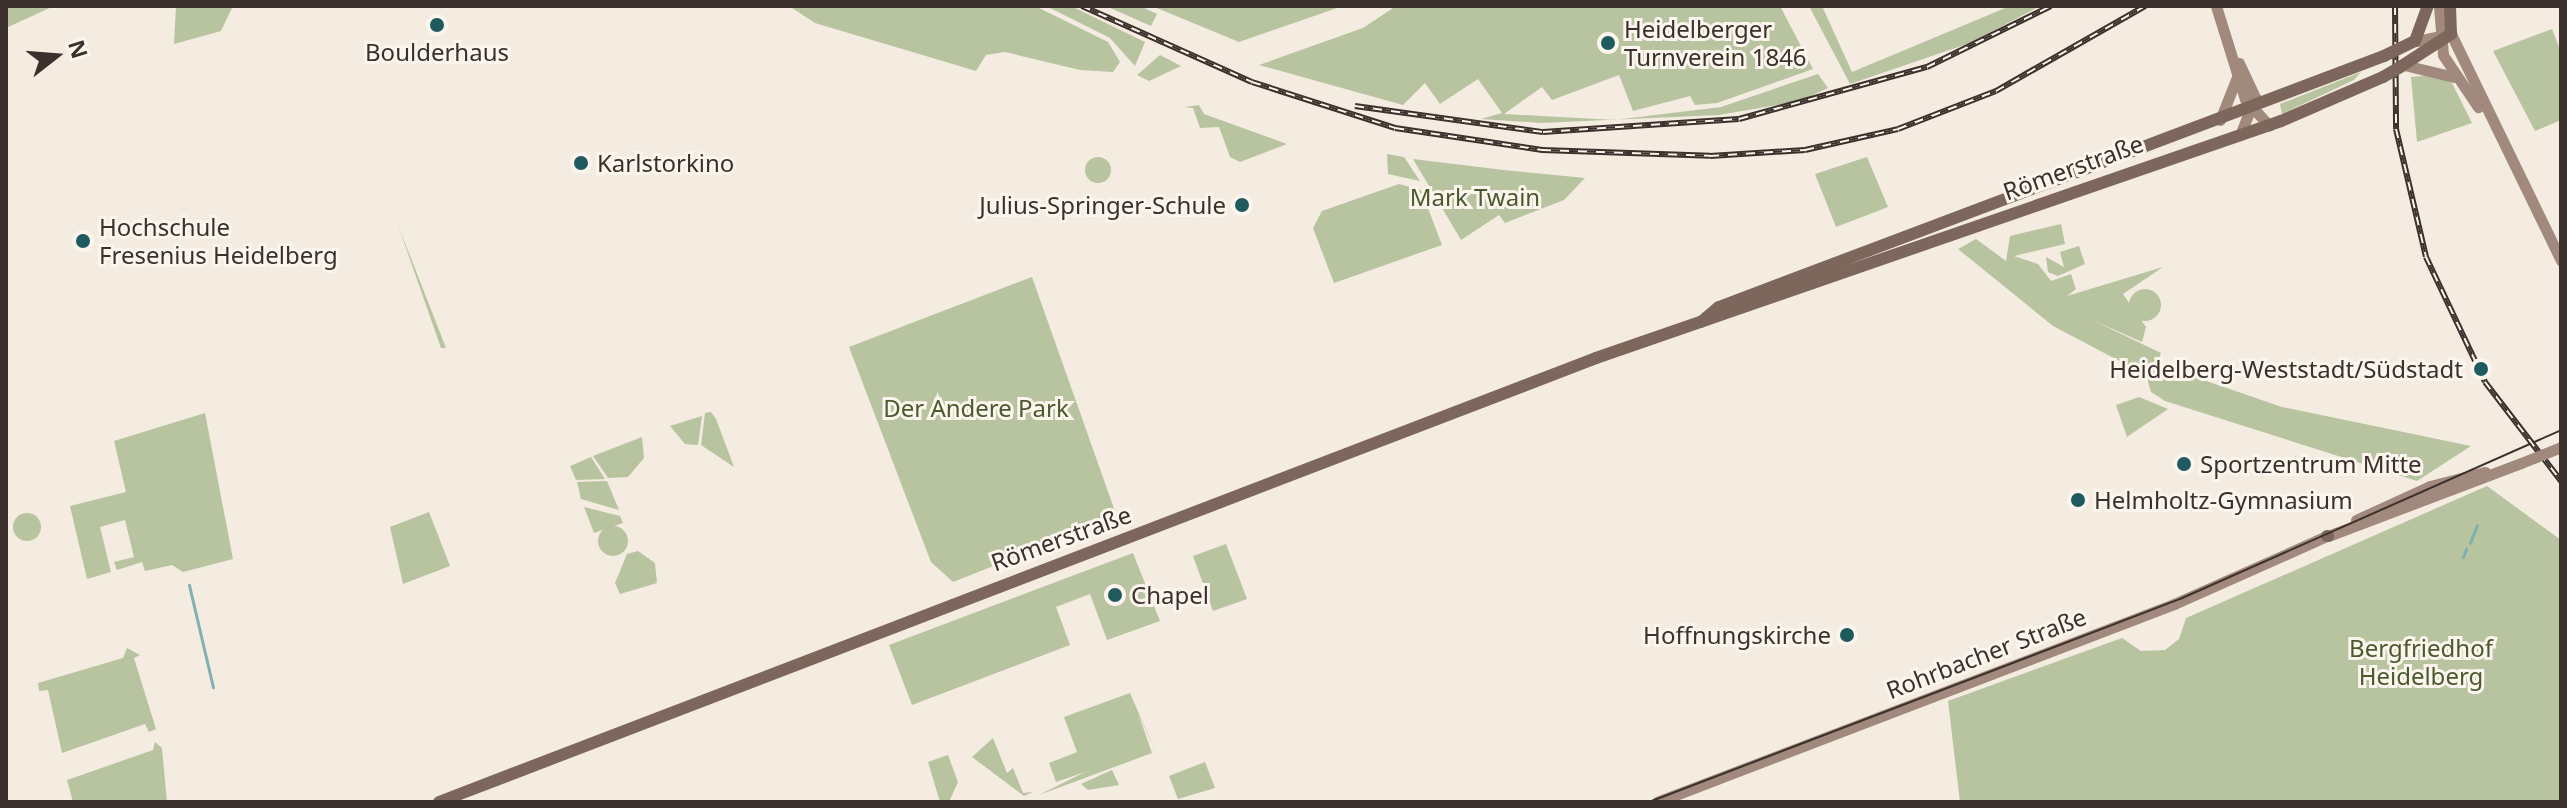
<!DOCTYPE html>
<html>
<head>
<meta charset="utf-8">
<style>
	body { margin:0 }
	#map { position:relative; width:2567px; height:808px; overflow:hidden; background:#f4ebe1; font-family:"Noto Sans",sans-serif }
	div>[style] { position:absolute }
	.green>* { inset:0; background:#b8c4a0 }
	.round { border-radius:50% }
	.stream>* { height:3px; margin:-1.5px; padding:0 1.5px; transform-origin:1.5px; border-radius:1.5px; background:#7fb0b2 }
	.secondary>* { height:11px; margin:-5.5px; padding:0 5.5px; transform-origin:5.5px; border-radius:5.5px; background:#a18a7d }
	.primary>* { height:12px; margin:-6px; padding:0 6px; transform-origin:6px; border-radius:6px; background:#7d675c }
	.tram>* { height:2px; margin:-1px; padding:0 1px; transform-origin:1px; border-radius:1px; background:#3b302b }
	.rail>* { height:6px; margin-top:-3px; transform-origin:0; background:repeating-linear-gradient(90deg,#fbf5ee 0 9px,#3b302b 0 18px); box-sizing:border-box; border-block:2px solid #3b302b }
	.secondary-bridge>* { height:11px; margin:-5.5px; padding:0 5.5px; transform-origin:5.5px; border-radius:5.5px; background:#a18a7d }
	.primary-bridge>* { height:12px; margin:-6px; padding:0 6px; transform-origin:6px; border-radius:6px; background:#7d675c }
	.dots>* { width:22px; height:22px; translate:-50% -50%; box-sizing:border-box; border:4px solid #fbf5ee; border-radius:50% }
	span { translate:-50% -50%; white-space:nowrap; text-align:center; line-height:1.15; -webkit-text-stroke:6px #fbf5ee; paint-order:stroke }
	.poi-label { font-size:24px; color:#3b302b }
	.left { translate:0 -50%; text-align:left }
	.right { translate:-100% -50%; text-align:right }
	.street-label { font-size:24px; color:#3b302b }
	.park-label { font-size:24px; color:#4a5a2e }
	.frame { position:absolute; inset:0; border:8px solid #3b302b; pointer-events:none }
	.north { position:absolute; left:16px; top:16px; width:80px; height:80px; -webkit-text-stroke:6px #fbf5ee; paint-order:stroke; rotate:73deg; font-size:22px; font-weight:700; line-height:32px; text-align:center; color:#3b302b }
	.north::after { content:''; display:block; margin:auto; width:28px; height:36px; background:#3b302b; clip-path:polygon(50% 0,100% 100%,50% 72%,0 100%) }
</style>
</head>
<body>
<div id="map">
	<div class="green">
		<i style="clip-path:polygon(6px 6px,54px 6px,6px 28px)"></i>
		<i style="clip-path:polygon(176px 6px,233px 6px,221px 31px,174px 44px)"></i>
		<i style="clip-path:polygon(789px 6px,1035px 6px,1108px 42px,1120px 62px,1113px 72px,1080px 70px,1005px 52px,986px 55px,976px 71px,815px 23px)"></i>
		<i style="clip-path:polygon(1046px 6px,1071px 6px,1145px 42px,1135px 66px,1110px 38px)"></i>
		<i style="clip-path:polygon(1106px 6px,1140px 6px,1157px 14px,1151px 26px)"></i>
		<i style="clip-path:polygon(1152px 6px,1343px 6px,1239px 42px)"></i>
		<i style="clip-path:polygon(1396px 6px,1780px 6px,1813px 69px,1717px 103px,1695px 105px,1690px 96px,1633px 111px,1619px 75px,1552px 100px,1542px 87px,1504px 114px,1614px 120px,1721px 107px,1818px 74px,1828px 88px,1800px 101px,1719px 115px,1541px 123px,1481px 119px,1502px 113px,1478px 79px,1440px 104px,1425px 83px,1403px 105px,1259px 65px,1363px 28px)"></i>
		<i style="clip-path:polygon(1809px 6px,1822px 6px,1852px 72px,2010px 6px,2040px 6px,1970px 43px,1850px 84px)"></i>
		<i style="clip-path:polygon(2552px 29px,2561px 52px,2561px 120px,2535px 131px,2493px 51px)"></i>
		<i style="clip-path:polygon(1160px 55px,1181px 66px,1149px 81px,1137px 75px)"></i>
		<i style="clip-path:polygon(2361px 72px,2354px 80px,2282px 114px,2280px 104px)"></i>
		<i style="clip-path:polygon(2433px 75px,2452px 83px,2472px 123px,2417px 142px,2411px 77px)"></i>
		<i style="clip-path:polygon(1199px 105px,1204px 114px,1287px 144px,1240px 162px,1230px 157px,1219px 127px,1200px 128px,1193px 108px,1184px 107px)"></i>
		<i style="clip-path:polygon(1387px 154px,1404px 157px,1420px 181px,1388px 174px)"></i>
		<i style="clip-path:polygon(1867px 157px,1888px 207px,1836px 227px,1815px 174px)"></i>
		<i class="round" style="left:1085px;top:157px;width:26px;height:26px"></i>
		<i style="clip-path:polygon(1413px 159px,1504px 170px,1585px 178px,1564px 200px,1505px 223px,1499px 215px,1461px 240px)"></i>
		<i style="clip-path:polygon(1399px 184px,1421px 190px,1442px 245px,1334px 283px,1313px 228px,1322px 211px)"></i>
		<i style="clip-path:polygon(2061px 224px,2065px 244px,2014px 256px,2038px 264px,2051px 281px,2071px 274px,2076px 289px,2067px 296px,2163px 267px,2123px 294px,2146px 327px,2142px 342px,2090px 319px,2161px 353px,2157px 364px,2282px 407px,2471px 446px,2417px 481px,2165px 401px,2151px 392px,2146px 375px,2053px 326px,1958px 249px,1976px 239px,2006px 261px,2010px 236px)"></i>
		<i style="clip-path:polygon(398px 225px,446px 348px,441px 348px)"></i>
		<i style="clip-path:polygon(2079px 246px,2085px 264px,2058px 276px,2048px 272px,2046px 257px,2064px 267px,2060px 252px)"></i>
		<i style="clip-path:polygon(1032px 277px,1117px 517px,953px 582px,931px 562px,849px 347px)"></i>
		<i class="round" style="left:2129px;top:289px;width:32px;height:32px"></i>
		<i style="clip-path:polygon(2139px 397px,2168px 409px,2127px 437px,2116px 405px)"></i>
		<i style="clip-path:polygon(711px 412px,716px 419px,734px 467px,701px 445px,705px 413px)"></i>
		<i style="clip-path:polygon(205px 413px,233px 559px,183px 572px,172px 565px,145px 571px,142px 562px,117px 570px,114px 562px,134px 557px,125px 520px,100px 527px,111px 572px,87px 579px,70px 506px,126px 492px,114px 441px)"></i>
		<i style="clip-path:polygon(702px 416px,698px 445px,685px 444px,670px 426px)"></i>
		<i style="clip-path:polygon(642px 437px,644px 458px,628px 477px,608px 478px,593px 456px)"></i>
		<i style="clip-path:polygon(591px 457px,605px 479px,576px 480px,570px 466px)"></i>
		<i style="clip-path:polygon(607px 481px,619px 510px,581px 499px,577px 482px)"></i>
		<i style="clip-path:polygon(2487px 486px,2561px 540px,2561px 802px,1960px 802px,1948px 701px,2122px 638px,2141px 651px,2165px 650px,2179px 639px,2186px 618px)"></i>
		<i style="clip-path:polygon(584px 507px,620px 516px,623px 523px,594px 533px)"></i>
		<i style="clip-path:polygon(429px 512px,450px 566px,403px 584px,390px 527px)"></i>
		<i class="round" style="left:13px;top:513px;width:28px;height:28px"></i>
		<i class="round" style="left:598px;top:526px;width:30px;height:30px"></i>
		<i style="clip-path:polygon(1226px 544px,1247px 599px,1213px 611px,1193px 556px)"></i>
		<i style="clip-path:polygon(638px 551px,655px 563px,657px 583px,620px 594px,615px 583px,627px 554px)"></i>
		<i style="clip-path:polygon(1133px 553px,1160px 621px,1107px 640px,1090px 594px,1056px 607px,1070px 645px,912px 705px,889px 645px)"></i>
		<i style="clip-path:polygon(127px 648px,140px 655px,134px 658px,156px 729px,149px 732px,145px 724px,62px 753px,48px 690px,39px 691px,38px 683px,123px 658px)"></i>
		<i style="clip-path:polygon(1130px 693px,1157px 755px,1138px 713px,1152px 753px,1039px 795px,1085px 772px,1056px 782px,1049px 763px,1077px 752px,1064px 717px)"></i>
		<i style="clip-path:polygon(993px 738px,1007px 773px,1013px 768px,1023px 793px,1033px 792px,1024px 796px,972px 757px)"></i>
		<i style="clip-path:polygon(155px 742px,162px 748px,167px 802px,73px 802px,67px 780px,153px 750px)"></i>
		<i style="clip-path:polygon(948px 755px,958px 782px,949px 802px,940px 802px,928px 762px)"></i>
		<i style="clip-path:polygon(1205px 762px,1215px 788px,1178px 799px,1169px 776px)"></i>
		<i style="clip-path:polygon(1112px 770px,1119px 785px,1088px 790px,1081px 784px)"></i>
	</div>
	<div class="stream">
		<i style="left:2470px;top:543px;width:19px;rotate:-69deg"></i>
		<i style="left:2463px;top:557px;width:9px;rotate:-69deg"></i>
		<i style="left:189px;top:585px;width:105px;rotate:76.8deg"></i>
	</div>
	<div class="secondary">
		<i style="left:2216px;top:6px;width:97px;rotate:72.7deg"></i>
		<i style="left:2245px;top:99px;width:36px;rotate:48deg"></i>
		<i style="left:2439px;top:6px;width:49px;rotate:85.3deg"></i>
		<i style="left:2443px;top:55px;width:63px;rotate:56.1deg"></i>
		<i style="left:2417px;top:41px;width:35px;rotate:-12deg"></i>
		<i style="left:2451px;top:34px;width:252px;rotate:64.1deg"></i>
		<i style="left:2239px;top:63px;width:38px;rotate:65deg"></i>
		<i style="left:2255px;top:97px;width:41px;rotate:111.5deg"></i>
		<i style="left:2404px;top:65px;width:51px;rotate:13.5deg"></i>
		<i style="left:2220px;top:120px;width:46px;rotate:-68.4deg"></i>
		<i style="left:2356px;top:520px;width:81px;rotate:-24.7deg"></i>
		<i style="left:2430px;top:486px;width:57px;rotate:-14.3deg"></i>
		<i style="left:2328px;top:536px;width:206px;rotate:-20.7deg"></i>
		<i style="left:1657px;top:802px;width:554px;rotate:-20.96deg"></i>
		<i style="left:2174px;top:604px;width:167px;rotate:-24deg"></i>
	</div>
	<div class="primary">
		<i style="left:2415px;top:41px;width:37px;rotate:-70deg"></i>
		<i style="left:2400px;top:67px;width:61px;rotate:-32.9deg"></i>
		<i style="left:2451px;top:34px;width:28px;rotate:-92deg"></i>
		<i style="left:1701px;top:322px;width:23px;rotate:-40deg"></i>
		<i style="left:1719px;top:307px;width:711px;rotate:-20.68deg"></i>
		<i style="left:2327px;top:536px;width:1px"></i>
		<i style="left:439px;top:802px;width:1239px;rotate:-20.99deg"></i>
		<i style="left:1596px;top:358px;width:725px;rotate:-19.08deg"></i>
		<i style="left:2281px;top:121px;width:111px;rotate:-23.3deg"></i>
	</div>
	<div class="tram">
		<i style="left:1649px;top:802px;width:568px;rotate:-20.92deg"></i>
		<i style="left:2180px;top:599px;width:417px;rotate:-23.9deg"></i>
	</div>
	<div class="rail">
		<i style="left:1082px;top:6px;width:186px;rotate:24.1deg"></i>
		<i style="left:1252px;top:82px;width:150px;rotate:17.8deg"></i>
		<i style="left:1395px;top:128px;width:149px;rotate:8.5deg"></i>
		<i style="left:1542px;top:150px;width:168px;rotate:2deg"></i>
		<i style="left:1710px;top:156px;width:95px;rotate:-3.6deg"></i>
		<i style="left:1805px;top:150px;width:95px;rotate:-12.7deg"></i>
		<i style="left:1898px;top:129px;width:105px;rotate:-21.2deg"></i>
		<i style="left:1996px;top:91px;width:172px;rotate:-29.7deg"></i>
		<i style="left:2395px;top:6px;width:123px;rotate:89.5deg"></i>
		<i style="left:2396px;top:129px;width:131px;rotate:76.8deg"></i>
		<i style="left:2426px;top:257px;width:138px;rotate:64.7deg"></i>
		<i style="left:2485px;top:382px;width:125px;rotate:52.5deg"></i>
		<i style="left:1355px;top:106px;width:190px;rotate:7.9deg"></i>
		<i style="left:1543px;top:132px;width:196px;rotate:-3.8deg"></i>
		<i style="left:1739px;top:119px;width:195px;rotate:-15.5deg"></i>
		<i style="left:1927px;top:67px;width:138px;rotate:-26.2deg"></i>
	</div>
	<div class="secondary-bridge">
		<i style="left:2521px;top:463px;width:43px;rotate:-21.8deg"></i>
	</div>
	<div class="primary-bridge">
		<i style="left:2384px;top:56px;width:34px;rotate:-26deg"></i>
		<i style="left:2383px;top:77px;width:20px;rotate:-30deg"></i>
	</div>
	<div class="dots">
		<i style="left:437px;top:25px;background:#1f5a5e"></i>
		<i style="left:1608px;top:43px;background:#1f5a5e"></i>
		<i style="left:581px;top:163px;background:#1f5a5e"></i>
		<i style="left:1242px;top:205px;background:#1f5a5e"></i>
		<i style="left:83px;top:241px;background:#1f5a5e"></i>
		<i style="left:2481px;top:369px;background:#1f5a5e"></i>
		<i style="left:2184px;top:464px;background:#1f5a5e"></i>
		<i style="left:2078px;top:500px;background:#1f5a5e"></i>
		<i style="left:1115px;top:595px;background:#1f5a5e"></i>
		<i style="left:1847px;top:635px;background:#1f5a5e"></i>
	</div>
	<div class="poi-label">
		<span class="left" style="left:1624px;top:43px">Heidelberger<br>Turnverein 1846</span>
		<span style="left:437px;top:52px">Boulderhaus</span>
		<span class="left" style="left:597px;top:163px">Karlstorkino</span>
		<span class="right" style="left:1226px;top:205px">Julius-Springer-Schule</span>
		<span class="left" style="left:99px;top:241px">Hochschule<br>Fresenius Heidelberg</span>
		<span class="right" style="left:2463px;top:369px">Heidelberg-Weststadt/Südstadt</span>
		<span class="left" style="left:2200px;top:464px">Sportzentrum Mitte</span>
		<span class="left" style="left:2094px;top:500px">Helmholtz-Gymnasium</span>
		<span class="left" style="left:1131px;top:595px">Chapel</span>
		<span class="right" style="left:1831px;top:635px">Hoffnungskirche</span>
	</div>
	<div class="street-label">
		<span style="left:2073px;top:167px;rotate:-20deg">Römerstraße</span>
		<span style="left:1061px;top:538px;rotate:-20deg">Römerstraße</span>
		<span style="left:1986px;top:653px;rotate:-21deg">Rohrbacher Straße</span>
	</div>
	<div class="park-label">
		<span style="left:1475px;top:197px">Mark Twain</span>
		<span style="left:976px;top:408px">Der Andere Park</span>
		<span style="left:2421px;top:662px">Bergfriedhof<br>Heidelberg</span>
	</div>
	<div class="frame"></div>
	<div class="north">N</div>
</div>
</body>
</html>
